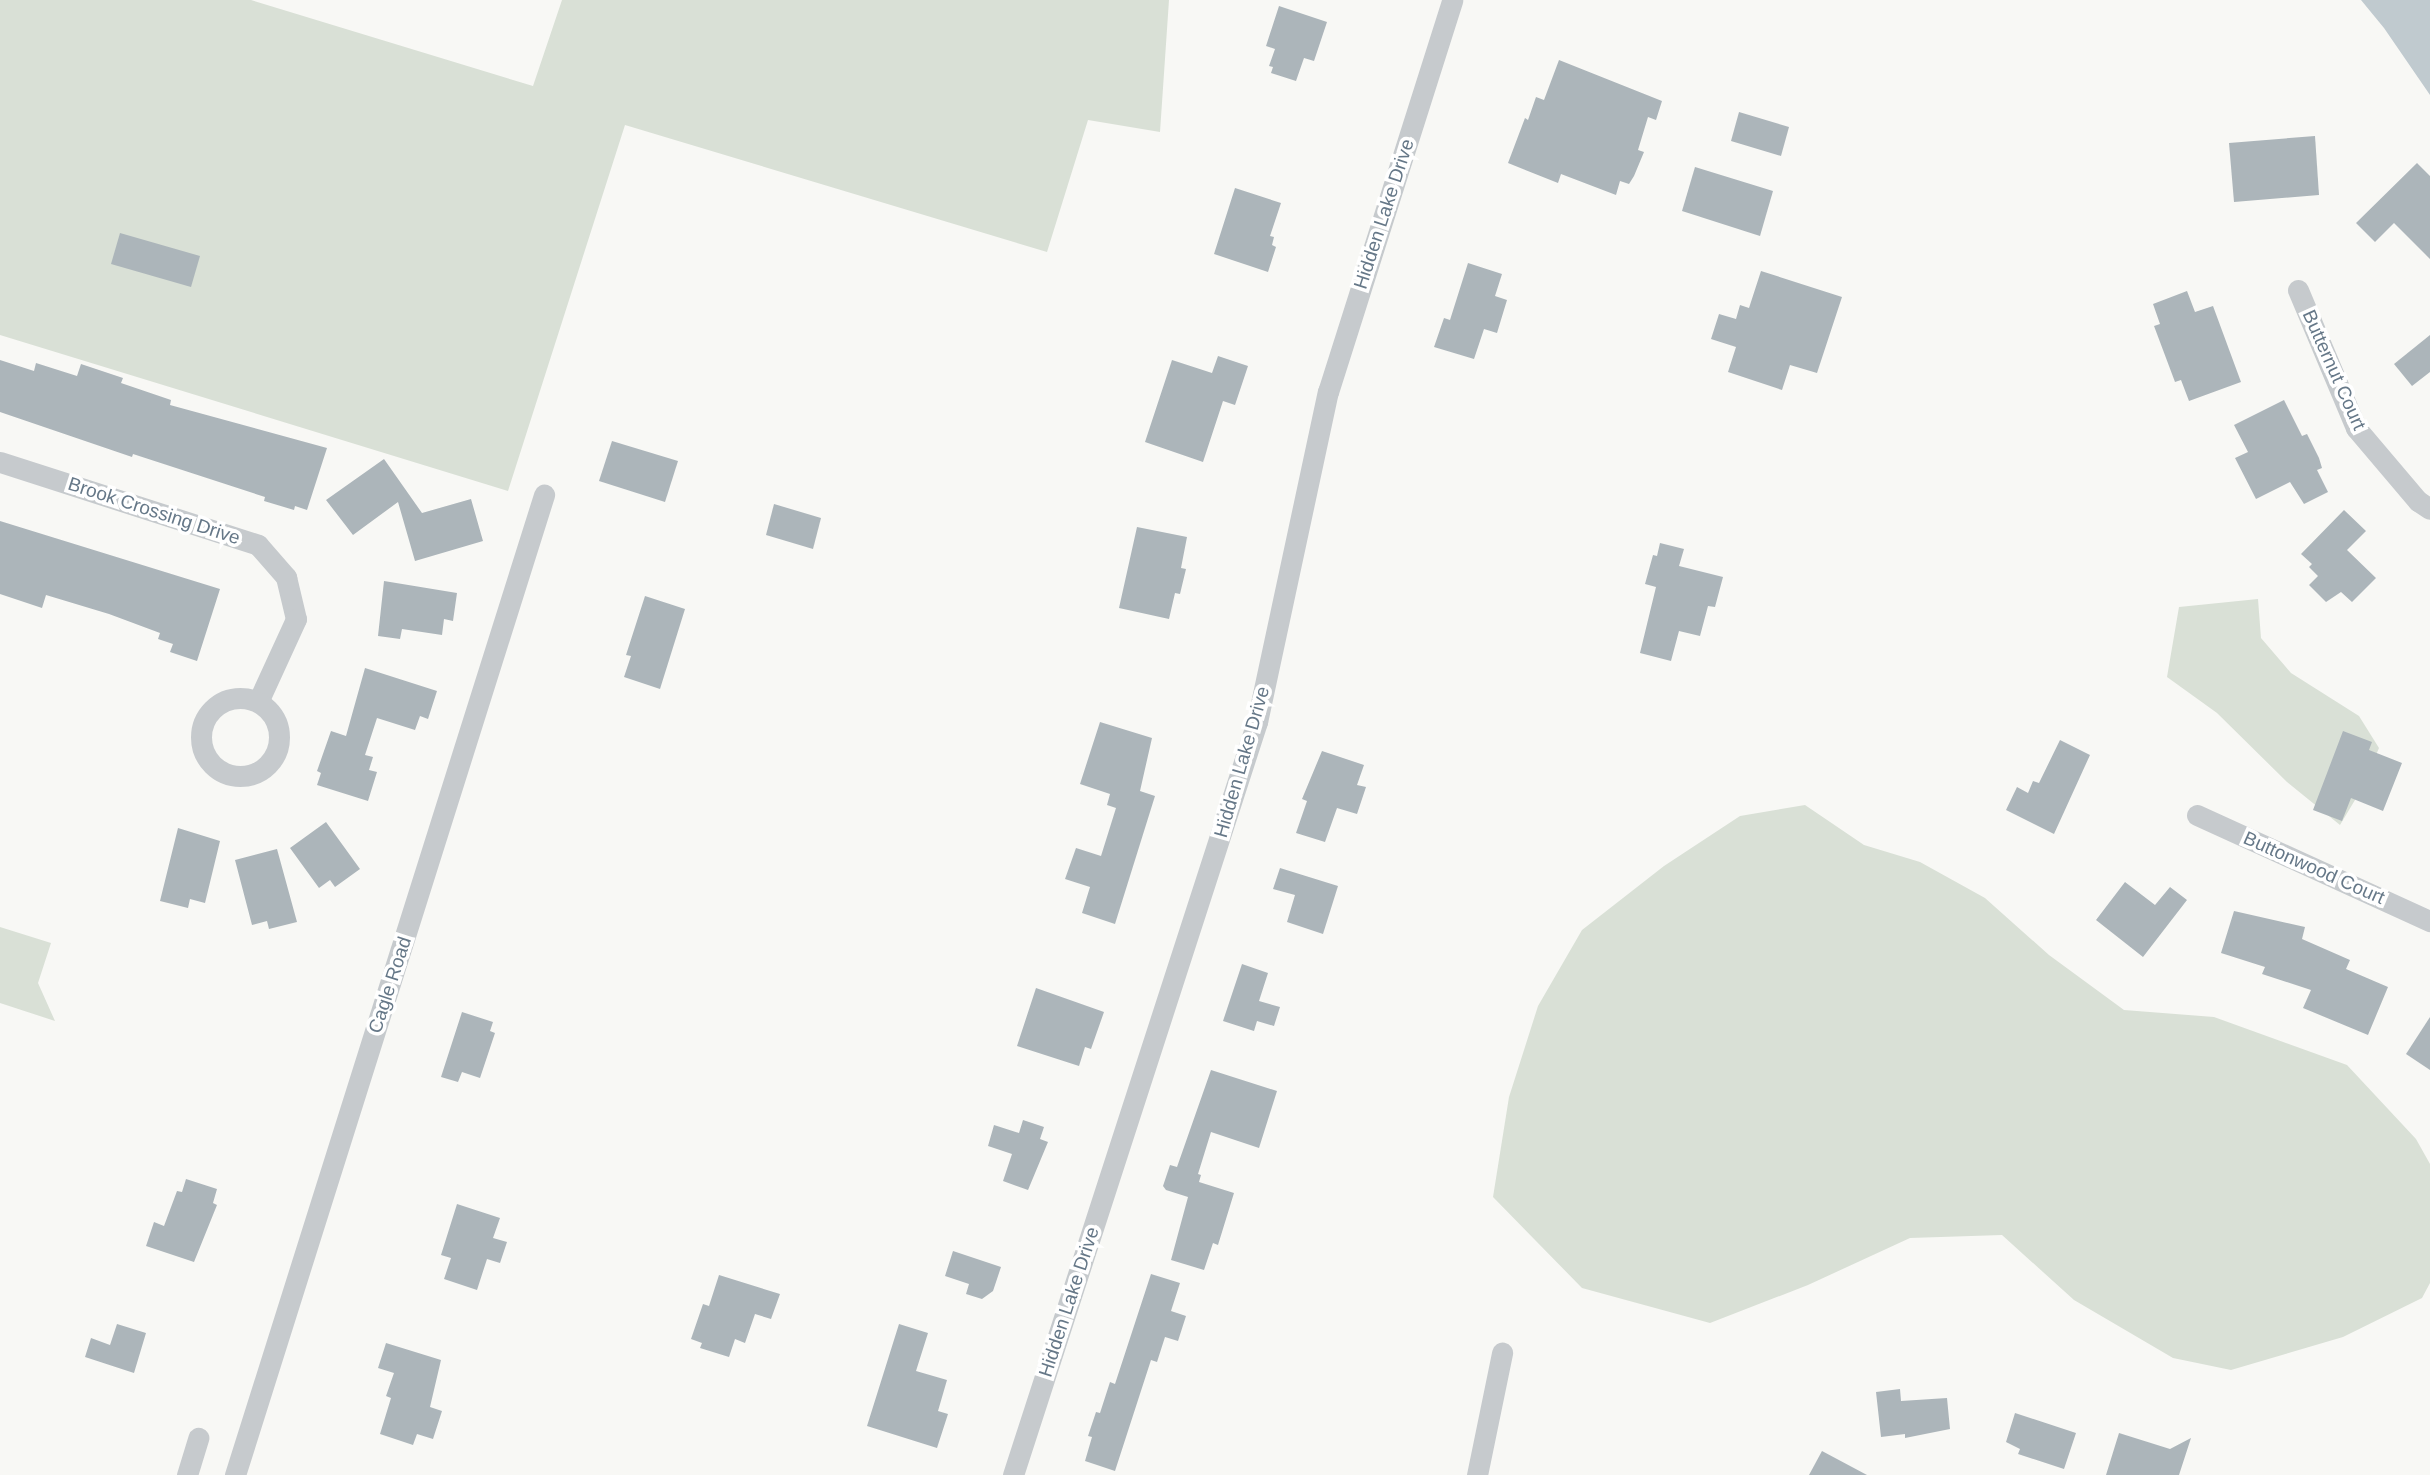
<!DOCTYPE html>
<html>
<head>
<meta charset="utf-8">
<style>
	body { margin:0 }
	#map { position:relative; width:2430px; height:1475px; overflow:hidden; background:#f8f8f5; font-family:Arial,sans-serif }
	div>[style] { position:absolute }
	.green>* { inset:0; background:#d9e0d6 }
	.water>* { inset:0; background:#c0cacf }
	.building>* { inset:0; background:#acb5ba }
	.minor>* { height:21px; margin:-10.5px; padding:0 10.5px; transform-origin:10.5px; border-radius:10.5px; background:#c6cacd }
	.minor>.ring { margin:-10.5px; padding:0; box-sizing:content-box; background:none; border:21px solid #c6cacd; border-radius:50% }
	span { translate:-50% -50%; white-space:nowrap; text-align:center; line-height:1.15; -webkit-text-stroke:7px #fff; paint-order:stroke }
	.street-label { font-size:19px; color:#667888 }
</style>
</head>
<body>
<div id="map">
	<div class="green">
		<i style="clip-path:polygon(0 0,251px 0,533px 86px,562px 0,1169px 0,1160px 132px,1088px 120px,1047px 252px,625px 125px,508px 491px,0 335px)"></i>
		<i style="clip-path:polygon(2258px 599px,2261px 638px,2291px 673px,2359px 716px,2379px 748px,2361px 790px,2340px 825px,2287px 782px,2217px 713px,2167px 677px,2179px 607px)"></i>
		<i style="clip-path:polygon(1805px 805px,1864px 845px,1920px 862px,1985px 898px,2049px 955px,2124px 1010px,2214px 1017px,2347px 1065px,2416px 1139px,2430px 1164px,2430px 1283px,2422px 1298px,2343px 1337px,2231px 1370px,2173px 1358px,2074px 1300px,2002px 1235px,1910px 1238px,1808px 1285px,1710px 1323px,1582px 1288px,1493px 1197px,1509px 1097px,1538px 1006px,1582px 930px,1664px 866px,1740px 816px)"></i>
		<i style="clip-path:polygon(0 927px,51px 943px,38px 983px,55px 1021px,0 1003px)"></i>
	</div>
	<div class="water">
		<i style="clip-path:polygon(2361px 0,2430px 0,2430px 95px,2384px 28px)"></i>
	</div>
	<div class="building">
		<i style="clip-path:polygon(1279px 6px,1327px 22px,1314px 61px,1304px 58px,1296px 81px,1271px 73px,1273px 67px,1269px 66px,1275px 49px,1266px 46px)"></i>
		<i style="clip-path:polygon(1559px 60px,1662px 101px,1656px 120px,1648px 117px,1638px 150px,1644px 152px,1634px 176px,1629px 184px,1620px 181px,1616px 195px,1561px 174px,1558px 183px,1508px 163px,1525px 118px,1528px 120px,1536px 97px,1544px 100px)"></i>
		<i style="clip-path:polygon(1739px 112px,1789px 127px,1781px 156px,1731px 141px)"></i>
		<i style="clip-path:polygon(2315px 136px,2319px 195px,2234px 202px,2229px 143px)"></i>
		<i style="clip-path:polygon(2417px 163px,2430px 176px,2430px 259px,2394px 223px,2375px 242px,2356px 223px)"></i>
		<i style="clip-path:polygon(1695px 167px,1773px 191px,1760px 236px,1682px 211px)"></i>
		<i style="clip-path:polygon(1235px 188px,1281px 203px,1270px 236px,1274px 237px,1272px 245px,1276px 247px,1268px 272px,1214px 254px)"></i>
		<i style="clip-path:polygon(120px 233px,200px 256px,191px 287px,111px 264px)"></i>
		<i style="clip-path:polygon(1468px 263px,1502px 274px,1495px 296px,1507px 300px,1497px 333px,1484px 329px,1474px 359px,1434px 347px,1444px 318px,1450px 320px)"></i>
		<i style="clip-path:polygon(1761px 271px,1842px 297px,1817px 373px,1790px 365px,1782px 390px,1728px 372px,1736px 347px,1711px 339px,1719px 314px,1736px 319px,1740px 305px,1749px 308px)"></i>
		<i style="clip-path:polygon(2187px 291px,2195px 312px,2213px 306px,2241px 382px,2189px 401px,2181px 380px,2175px 382px,2154px 326px,2160px 324px,2153px 304px)"></i>
		<i style="clip-path:polygon(2430px 335px,2430px 372px,2412px 386px,2394px 364px)"></i>
		<i style="clip-path:polygon(1218px 356px,1248px 366px,1235px 405px,1223px 401px,1203px 462px,1145px 442px,1172px 360px,1212px 373px)"></i>
		<i style="clip-path:polygon(0 360px,34px 371px,36px 363px,77px 376px,81px 364px,123px 378px,121px 383px,171px 400px,170px 405px,327px 448px,307px 510px,295px 506px,294px 510px,264px 501px,265px 497px,133px 454px,132px 457px,0 412px)"></i>
		<i style="clip-path:polygon(2284px 400px,2302px 436px,2307px 434px,2319px 458px,2322px 468px,2317px 470px,2328px 492px,2304px 504px,2290px 482px,2256px 499px,2235px 458px,2248px 452px,2234px 425px)"></i>
		<i style="clip-path:polygon(612px 441px,678px 461px,665px 502px,599px 481px)"></i>
		<i style="clip-path:polygon(384px 459px,422px 513px,471px 499px,483px 541px,415px 561px,398px 502px,353px 535px,326px 500px)"></i>
		<i style="clip-path:polygon(774px 504px,821px 518px,813px 549px,766px 535px)"></i>
		<i style="clip-path:polygon(2344px 510px,2366px 531px,2347px 550px,2376px 578px,2352px 602px,2341px 592px,2326px 602px,2309px 585px,2318px 576px,2309px 567px,2312px 564px,2301px 554px)"></i>
		<i style="clip-path:polygon(0 521px,220px 589px,197px 661px,170px 652px,173px 644px,158px 639px,160px 633px,109px 614px,46px 595px,42px 608px,0 594px)"></i>
		<i style="clip-path:polygon(1137px 527px,1187px 537px,1181px 568px,1186px 569px,1180px 594px,1175px 593px,1169px 619px,1119px 608px)"></i>
		<i style="clip-path:polygon(1660px 543px,1684px 549px,1679px 566px,1723px 577px,1715px 607px,1708px 606px,1700px 636px,1679px 631px,1671px 661px,1640px 653px,1656px 587px,1645px 584px,1653px 555px,1657px 556px)"></i>
		<i style="clip-path:polygon(384px 581px,457px 593px,453px 621px,444px 619px,442px 635px,402px 629px,400px 639px,378px 636px)"></i>
		<i style="clip-path:polygon(645px 596px,685px 609px,660px 689px,624px 677px,631px 656px,626px 655px)"></i>
		<i style="clip-path:polygon(365px 668px,437px 691px,428px 719px,420px 716px,415px 730px,377px 718px,365px 755px,373px 757px,369px 770px,377px 772px,368px 801px,317px 785px,321px 773px,317px 771px,331px 731px,346px 736px)"></i>
		<i style="clip-path:polygon(1100px 722px,1152px 738px,1140px 791px,1155px 796px,1115px 924px,1082px 913px,1090px 887px,1065px 879px,1076px 848px,1101px 856px,1116px 808px,1107px 805px,1110px 794px,1080px 784px)"></i>
		<i style="clip-path:polygon(2343px 731px,2372px 742px,2369px 750px,2402px 763px,2383px 811px,2351px 798px,2342px 821px,2313px 810px)"></i>
		<i style="clip-path:polygon(2060px 740px,2090px 755px,2054px 834px,2006px 810px,2017px 787px,2028px 793px,2033px 781px,2039px 783px)"></i>
		<i style="clip-path:polygon(1322px 751px,1364px 765px,1357px 785px,1366px 787px,1357px 814px,1337px 808px,1325px 842px,1296px 833px,1307px 801px,1302px 799px)"></i>
		<i style="clip-path:polygon(326px 822px,360px 869px,335px 887px,330px 880px,319px 888px,290px 848px)"></i>
		<i style="clip-path:polygon(178px 828px,220px 841px,205px 903px,190px 899px,188px 908px,160px 901px)"></i>
		<i style="clip-path:polygon(277px 849px,297px 922px,269px 929px,267px 921px,252px 925px,235px 860px)"></i>
		<i style="clip-path:polygon(1280px 868px,1338px 886px,1323px 934px,1287px 922px,1295px 895px,1273px 889px)"></i>
		<i style="clip-path:polygon(2125px 882px,2155px 905px,2170px 887px,2187px 900px,2143px 957px,2096px 920px)"></i>
		<i style="clip-path:polygon(2234px 911px,2305px 927px,2302px 939px,2350px 960px,2346px 969px,2388px 987px,2368px 1035px,2303px 1008px,2311px 990px,2262px 974px,2265px 967px,2221px 953px)"></i>
		<i style="clip-path:polygon(1242px 964px,1268px 973px,1259px 1001px,1280px 1007px,1274px 1026px,1257px 1021px,1254px 1031px,1223px 1021px)"></i>
		<i style="clip-path:polygon(1036px 988px,1104px 1012px,1091px 1049px,1085px 1047px,1079px 1066px,1017px 1046px)"></i>
		<i style="clip-path:polygon(462px 1012px,493px 1022px,490px 1031px,495px 1033px,480px 1078px,462px 1072px,458px 1082px,441px 1077px)"></i>
		<i style="clip-path:polygon(2430px 1017px,2430px 1070px,2406px 1054px)"></i>
		<i style="clip-path:polygon(1211px 1070px,1277px 1091px,1259px 1148px,1211px 1132px,1198px 1174px,1201px 1175px,1199px 1182px,1234px 1193px,1218px 1245px,1213px 1243px,1204px 1270px,1171px 1260px,1188px 1197px,1166px 1190px,1163px 1186px,1170px 1165px,1177px 1167px)"></i>
		<i style="clip-path:polygon(1023px 1120px,1044px 1127px,1040px 1139px,1048px 1142px,1028px 1190px,1003px 1181px,1012px 1154px,988px 1146px,994px 1125px,1019px 1133px)"></i>
		<i style="clip-path:polygon(186px 1179px,217px 1189px,213px 1203px,217px 1205px,194px 1262px,146px 1246px,154px 1222px,164px 1226px,177px 1191px,182px 1192px)"></i>
		<i style="clip-path:polygon(457px 1204px,500px 1218px,493px 1238px,507px 1242px,500px 1263px,487px 1259px,477px 1290px,444px 1279px,451px 1258px,441px 1255px)"></i>
		<i style="clip-path:polygon(953px 1251px,1001px 1267px,993px 1291px,982px 1299px,966px 1294px,969px 1284px,945px 1276px)"></i>
		<i style="clip-path:polygon(1151px 1274px,1180px 1283px,1171px 1311px,1186px 1316px,1178px 1341px,1165px 1337px,1157px 1362px,1151px 1360px,1115px 1471px,1085px 1461px,1092px 1437px,1088px 1436px,1096px 1412px,1100px 1413px,1110px 1382px,1115px 1384px)"></i>
		<i style="clip-path:polygon(719px 1275px,780px 1294px,771px 1319px,755px 1314px,745px 1343px,735px 1339px,729px 1357px,700px 1348px,702px 1343px,691px 1339px,703px 1304px,709px 1306px)"></i>
		<i style="clip-path:polygon(117px 1324px,146px 1333px,134px 1373px,85px 1357px,91px 1338px,110px 1345px)"></i>
		<i style="clip-path:polygon(899px 1324px,928px 1333px,916px 1371px,947px 1380px,938px 1411px,948px 1414px,937px 1448px,867px 1426px)"></i>
		<i style="clip-path:polygon(386px 1343px,441px 1360px,430px 1407px,442px 1411px,433px 1439px,417px 1434px,413px 1445px,380px 1434px,391px 1398px,386px 1396px,394px 1373px,378px 1368px)"></i>
		<i style="clip-path:polygon(1900px 1389px,1901px 1401px,1947px 1398px,1950px 1429px,1905px 1438px,1905px 1434px,1881px 1437px,1876px 1392px)"></i>
		<i style="clip-path:polygon(2015px 1413px,2076px 1433px,2064px 1469px,2018px 1454px,2020px 1449px,2006px 1442px)"></i>
		<i style="clip-path:polygon(2119px 1433px,2170px 1449px,2191px 1438px,2179px 1475px,2106px 1475px)"></i>
		<i style="clip-path:polygon(1822px 1451px,1867px 1475px,1809px 1475px)"></i>
	</div>
	<div class="minor">
		<i style="left:2298px;top:290px;width:150px;rotate:67.2deg"></i>
		<i style="left:2356px;top:428px;width:96px;rotate:49.7deg"></i>
		<i style="left:2418px;top:501px;width:14px;rotate:34deg"></i>
		<i style="left:0;top:462px;width:271px;rotate:17.8deg"></i>
		<i style="left:258px;top:545px;width:43px;rotate:48.8deg"></i>
		<i style="left:286px;top:577px;width:43px;rotate:76.6deg"></i>
		<i style="left:296px;top:619px;width:91px;rotate:114.6deg"></i>
		<i class="ring" style="left:201px;top:698px;width:57px;height:57px"></i>
		<i style="left:2197px;top:815px;width:256px;rotate:24.5deg"></i>
		<i style="left:187px;top:1475px;width:39px;rotate:-73deg"></i>
		<i style="left:235px;top:1475px;width:1028px;rotate:-72.5deg"></i>
		<i style="left:1013px;top:1475px;width:792px;rotate:-72.05deg"></i>
		<i style="left:1257px;top:722px;width:338px;rotate:-77.9deg"></i>
		<i style="left:1328px;top:392px;width:411px;rotate:-72.4deg"></i>
		<i style="left:1477px;top:1475px;width:125px;rotate:-78.4deg"></i>
	</div>
	<div class="street-label">
		<span style="left:1384px;top:214px;rotate:-72deg">Hidden Lake Drive</span>
		<span style="left:2334px;top:370px;rotate:66deg">Butternut Court</span>
		<span style="left:154px;top:511px;rotate:18deg">Brook Crossing Drive</span>
		<span style="left:1242px;top:762px;rotate:-74deg">Hidden Lake Drive</span>
		<span style="left:2314px;top:868px;rotate:24deg">Buttonwood Court</span>
		<span style="left:390px;top:985px;rotate:-72deg">Cagle Road</span>
		<span style="left:1069px;top:1302px;rotate:-72deg">Hidden Lake Drive</span>
	</div>
</div>
</body>
</html>
